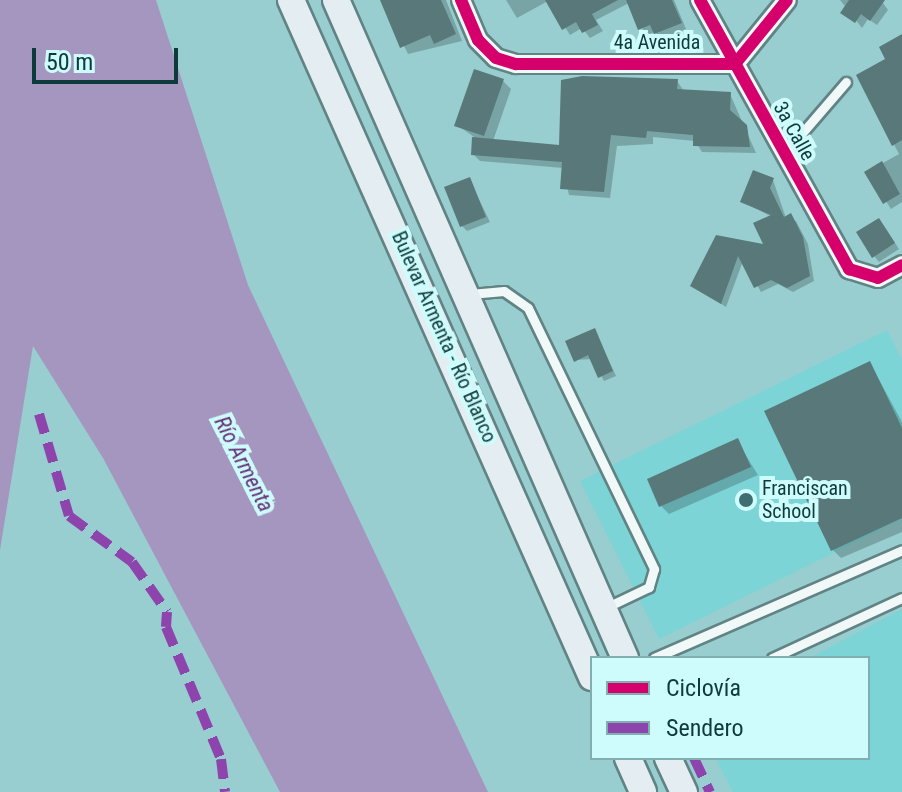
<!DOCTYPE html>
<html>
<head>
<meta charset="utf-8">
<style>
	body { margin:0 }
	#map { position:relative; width:902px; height:792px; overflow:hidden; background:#98cecf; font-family:"Roboto Condensed",sans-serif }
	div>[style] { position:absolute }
	.built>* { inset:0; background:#7dd4d6 }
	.water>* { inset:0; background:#a596bf }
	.shadow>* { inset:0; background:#0003 }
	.building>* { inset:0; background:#597879 }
	.roads { filter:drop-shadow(2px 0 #618384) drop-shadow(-2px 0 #618384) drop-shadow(0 2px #618384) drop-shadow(0 -2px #618384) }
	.service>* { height:9px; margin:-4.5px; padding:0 4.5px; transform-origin:4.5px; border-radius:4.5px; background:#f0f8f8 }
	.minor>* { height:18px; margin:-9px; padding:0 9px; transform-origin:9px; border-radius:9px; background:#f0f8f8 }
	.secondary>* { height:26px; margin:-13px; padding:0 13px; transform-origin:13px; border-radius:13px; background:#e3edf2 }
	.quiet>* { height:10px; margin-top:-5px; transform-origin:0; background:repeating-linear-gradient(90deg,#8e44ad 0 20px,transparent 0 30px) }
	.cycleway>* { height:12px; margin:-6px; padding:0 6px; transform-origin:6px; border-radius:6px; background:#d6006c }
	.dots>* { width:22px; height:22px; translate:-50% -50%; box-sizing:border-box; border:4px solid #cefcfc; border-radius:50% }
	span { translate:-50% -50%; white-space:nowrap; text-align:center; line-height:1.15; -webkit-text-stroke:8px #cefcfc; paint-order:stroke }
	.street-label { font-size:20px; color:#0e3a3b }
	.poi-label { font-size:20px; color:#0e3a3b }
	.left { translate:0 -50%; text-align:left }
	.water-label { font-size:22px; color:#662f77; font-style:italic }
	.legend { position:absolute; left:590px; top:656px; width:280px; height:104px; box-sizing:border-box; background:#cefcfc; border:2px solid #81aeaf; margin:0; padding:10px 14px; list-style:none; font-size:24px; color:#0e3a3b }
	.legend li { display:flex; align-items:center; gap:16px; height:40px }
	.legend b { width:40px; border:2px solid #81aeaf }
	.scale { position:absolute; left:32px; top:48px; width:146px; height:36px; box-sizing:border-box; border:4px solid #0e3a3b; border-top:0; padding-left:10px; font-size:24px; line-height:28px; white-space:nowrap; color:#0e3a3b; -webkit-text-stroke:6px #cefcfc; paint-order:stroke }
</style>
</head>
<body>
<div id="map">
	<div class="built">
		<i style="clip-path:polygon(887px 330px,902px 360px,902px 519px,659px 639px,580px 481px)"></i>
		<i style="clip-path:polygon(902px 609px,902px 792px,733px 792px,715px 758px,868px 758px,868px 658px,809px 658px)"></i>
	</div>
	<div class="water">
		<i style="clip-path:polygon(0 0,156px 0,248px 285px,488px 792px,280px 792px,103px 458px,33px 346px,0 550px)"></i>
	</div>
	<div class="shadow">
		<i style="clip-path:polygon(381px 0,446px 0,462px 41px,408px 54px)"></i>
		<i style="clip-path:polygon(506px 0,674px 0,686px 29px,662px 39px,655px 32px,646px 35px,629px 3px,596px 20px,603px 31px,590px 38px,582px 28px,570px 35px,548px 1px,517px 18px)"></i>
		<i style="clip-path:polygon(840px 0,881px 0,888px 10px,877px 25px,868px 19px,862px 28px)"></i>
		<i style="clip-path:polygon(902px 36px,902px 202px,891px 209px,867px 172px,899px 154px,858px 76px,888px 60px)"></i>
		<i style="clip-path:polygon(503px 81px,511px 89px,493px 141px,561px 147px,677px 81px,684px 91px,730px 94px,756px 153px,702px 152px,695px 141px,653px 137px,653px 144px,617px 146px,610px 198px,569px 195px,563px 168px,480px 161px,473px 154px,474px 137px,457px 125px)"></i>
		<i style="clip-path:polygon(469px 179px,490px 222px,467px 231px,462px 226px)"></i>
		<i style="clip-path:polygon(773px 180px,786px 218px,796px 221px,808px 244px,814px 281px,793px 292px,778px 284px,761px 292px,743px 261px,726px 307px,693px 286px,718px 237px,767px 246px,772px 217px,743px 202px)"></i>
		<i style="clip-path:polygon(884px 226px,899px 249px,879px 262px,874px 256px)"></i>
		<i style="clip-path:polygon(595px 330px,616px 376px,604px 381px,592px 359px,575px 360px)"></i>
		<i style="clip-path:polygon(870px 363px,902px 422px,902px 532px,841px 558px,833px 550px)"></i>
		<i style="clip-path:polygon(737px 441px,758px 475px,669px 514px,661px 506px)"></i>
	</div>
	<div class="building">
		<i style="clip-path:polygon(380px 0,441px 0,456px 34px,434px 44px,430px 35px,400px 48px)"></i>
		<i style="clip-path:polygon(545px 0,618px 0,592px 14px,598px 25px,582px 33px,576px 22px,562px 30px)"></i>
		<i style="clip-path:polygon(626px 0,672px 0,682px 23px,654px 34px,650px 25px,638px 30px)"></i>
		<i style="clip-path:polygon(849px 0,885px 0,870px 21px,861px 14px,855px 23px,840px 13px)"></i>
		<i style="clip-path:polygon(902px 34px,902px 140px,892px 146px,856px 75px,885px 59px,879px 47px)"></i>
		<i style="clip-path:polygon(474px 69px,504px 79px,484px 136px,454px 126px)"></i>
		<i style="clip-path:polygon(582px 76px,678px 79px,677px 89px,731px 92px,730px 110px,747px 125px,750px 147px,693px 146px,693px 135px,647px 131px,646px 138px,611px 135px,604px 192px,560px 189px,562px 162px,471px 155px,472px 137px,559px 145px,561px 80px)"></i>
		<i style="clip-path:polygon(882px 161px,900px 194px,883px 204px,864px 172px)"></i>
		<i style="clip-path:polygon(753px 170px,774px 178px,770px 188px,784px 217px,791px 213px,803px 237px,810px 276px,787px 288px,771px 280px,754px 288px,738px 256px,721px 304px,690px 286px,716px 235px,763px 244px,753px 223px,771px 215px,740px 202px)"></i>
		<i style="clip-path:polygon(470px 177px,486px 217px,460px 227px,444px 187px)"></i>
		<i style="clip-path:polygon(879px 218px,895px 243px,872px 258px,856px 232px)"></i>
		<i style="clip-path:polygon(595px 328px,613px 371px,598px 378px,588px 355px,574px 362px,565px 341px)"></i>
		<i style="clip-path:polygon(870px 361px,902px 428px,902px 518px,831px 551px,764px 411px)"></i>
		<i style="clip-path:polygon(738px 438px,751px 467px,659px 507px,647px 479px)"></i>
	</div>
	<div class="roads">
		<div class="service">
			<i style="left:784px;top:154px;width:95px;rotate:-49.3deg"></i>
			<i style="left:470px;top:294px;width:34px;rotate:-5deg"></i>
			<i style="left:504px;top:291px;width:29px;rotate:35deg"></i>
			<i style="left:528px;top:308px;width:290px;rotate:64.2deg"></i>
			<i style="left:654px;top:569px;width:19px;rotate:106deg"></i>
			<i style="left:649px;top:587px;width:47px;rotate:154.5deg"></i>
			<i style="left:654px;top:658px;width:270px;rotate:-23.5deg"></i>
			<i style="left:772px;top:658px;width:143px;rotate:-24.8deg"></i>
		</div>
		<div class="minor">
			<i style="left:461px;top:0;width:43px;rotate:67deg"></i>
			<i style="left:478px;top:40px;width:25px;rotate:45deg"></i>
			<i style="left:496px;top:58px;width:21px;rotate:17deg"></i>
			<i style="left:516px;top:64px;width:219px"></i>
			<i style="left:735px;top:64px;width:82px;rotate:-50.9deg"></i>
			<i style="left:700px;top:0;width:308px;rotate:61deg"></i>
			<i style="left:849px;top:269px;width:30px;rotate:17deg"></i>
			<i style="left:878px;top:278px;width:27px;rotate:-28deg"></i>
		</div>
		<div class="secondary">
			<i style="left:291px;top:0;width:741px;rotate:66.03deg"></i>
			<i style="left:336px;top:0;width:719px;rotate:66.29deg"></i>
			<i style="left:628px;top:758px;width:37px;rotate:66deg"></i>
			<i style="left:668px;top:758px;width:38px;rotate:65deg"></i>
		</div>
	</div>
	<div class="quiet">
		<i style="left:39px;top:414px;width:106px;rotate:73.6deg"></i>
		<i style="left:69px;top:516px;width:78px;rotate:36.1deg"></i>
		<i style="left:132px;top:562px;width:61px;rotate:55deg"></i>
		<i style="left:167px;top:612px;width:15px;rotate:94deg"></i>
		<i style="left:166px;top:627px;width:143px;rotate:67.4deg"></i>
		<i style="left:221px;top:759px;width:33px;rotate:83deg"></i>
		<i style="left:694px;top:758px;width:38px;rotate:65deg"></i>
	</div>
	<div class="cycleway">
		<i style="left:461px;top:0;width:43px;rotate:67deg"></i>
		<i style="left:478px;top:40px;width:25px;rotate:45deg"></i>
		<i style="left:496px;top:58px;width:21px;rotate:17deg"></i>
		<i style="left:516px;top:64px;width:219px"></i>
		<i style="left:735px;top:64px;width:82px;rotate:-50.9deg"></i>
		<i style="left:700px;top:0;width:308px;rotate:61deg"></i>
		<i style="left:849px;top:269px;width:30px;rotate:17deg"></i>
		<i style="left:878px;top:278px;width:27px;rotate:-28deg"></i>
	</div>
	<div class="dots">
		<i style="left:746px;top:500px;background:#3e6e6f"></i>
	</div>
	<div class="street-label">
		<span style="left:657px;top:42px">4a Avenida</span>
		<span style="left:794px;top:131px;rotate:61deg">3a Calle</span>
		<span style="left:444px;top:337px;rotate:66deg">Bulevar Armenta - Río Blanco</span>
	</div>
	<div class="poi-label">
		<span class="left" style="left:762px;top:500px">Franciscan<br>School</span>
	</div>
	<div class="water-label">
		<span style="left:244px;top:464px;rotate:63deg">Río Armenta</span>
	</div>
	<ul class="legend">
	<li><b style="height:10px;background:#d6006c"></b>Ciclovía</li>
	<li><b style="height:10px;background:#8e44ad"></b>Sendero</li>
	</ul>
	<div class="scale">50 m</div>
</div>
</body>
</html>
